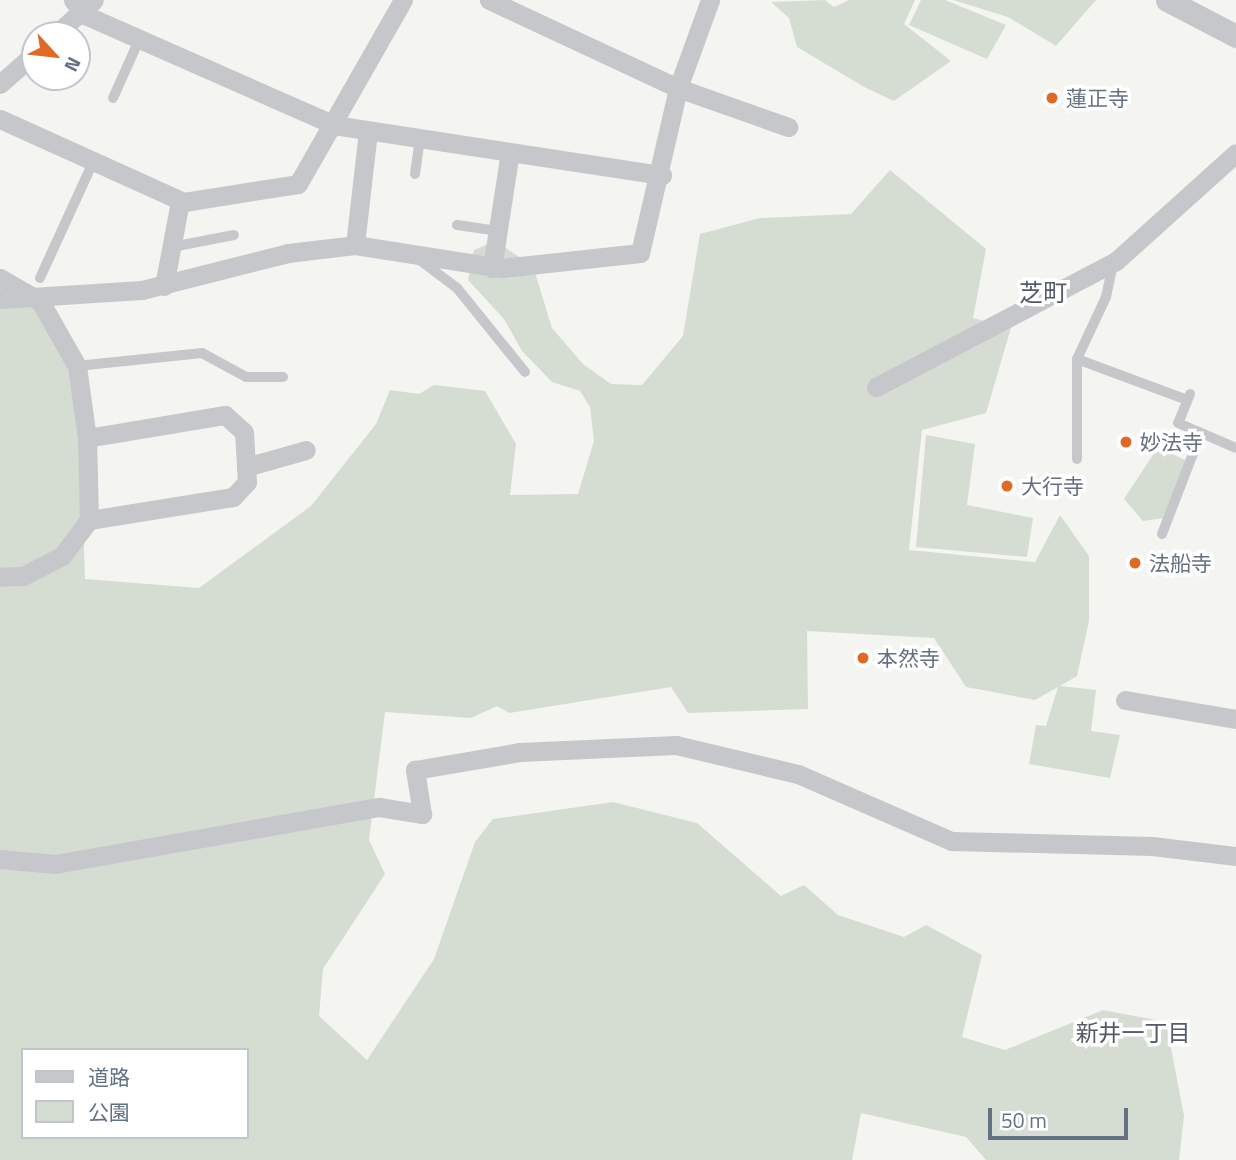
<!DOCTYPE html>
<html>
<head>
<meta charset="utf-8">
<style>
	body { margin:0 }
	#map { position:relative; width:1236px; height:1160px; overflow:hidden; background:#f4f5f1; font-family:"Titillium Web","Noto Sans JP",sans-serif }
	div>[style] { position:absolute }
	.green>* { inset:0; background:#d5dcd2 }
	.service>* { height:10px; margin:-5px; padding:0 5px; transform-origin:5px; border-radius:5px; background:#c5c7cb }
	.minor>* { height:19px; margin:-9.5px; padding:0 9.5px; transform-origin:9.5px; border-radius:9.5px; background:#c5c7cb }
	.tertiary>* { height:23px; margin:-11.5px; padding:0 11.5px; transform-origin:11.5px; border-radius:11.5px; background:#c5c7cb }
	.dots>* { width:19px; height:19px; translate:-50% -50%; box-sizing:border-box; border:4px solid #fff; border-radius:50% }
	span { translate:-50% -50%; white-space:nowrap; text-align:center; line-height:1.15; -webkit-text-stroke:7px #fff; paint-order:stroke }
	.poi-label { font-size:21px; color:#647182 }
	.left { translate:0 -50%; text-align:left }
	.neighbourhood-label { font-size:23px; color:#525b67 }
	.quarter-label { font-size:24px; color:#525b67 }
	.legend { position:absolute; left:21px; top:1048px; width:228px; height:91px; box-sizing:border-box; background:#fff; border:2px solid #c1c6cd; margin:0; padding:9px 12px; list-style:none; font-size:21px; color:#647182 }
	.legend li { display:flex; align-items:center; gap:14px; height:35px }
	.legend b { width:35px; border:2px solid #c1c6cd }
	.north { position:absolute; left:21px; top:21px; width:70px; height:70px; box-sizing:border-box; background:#fff; border:2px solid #c1c6cd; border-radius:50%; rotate:117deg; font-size:19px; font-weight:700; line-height:28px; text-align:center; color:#647182 }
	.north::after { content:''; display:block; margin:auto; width:24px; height:32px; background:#e06926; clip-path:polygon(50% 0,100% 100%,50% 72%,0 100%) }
	.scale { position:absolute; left:988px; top:1108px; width:140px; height:32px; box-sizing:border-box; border:4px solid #647182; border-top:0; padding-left:9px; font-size:21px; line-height:24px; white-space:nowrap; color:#647182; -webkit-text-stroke:5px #fff; paint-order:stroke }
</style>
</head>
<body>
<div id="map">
	<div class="green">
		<i style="clip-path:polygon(825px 0,834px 7px,849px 0,915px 0,904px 24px,951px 61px,894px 101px,866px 88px,797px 47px,789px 18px,771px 2px)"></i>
		<i style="clip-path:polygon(921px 0,945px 0,1006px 25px,987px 59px,909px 25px)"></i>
		<i style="clip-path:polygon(953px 0,1096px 0,1056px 46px,1008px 17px)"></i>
		<i style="clip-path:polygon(evenodd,890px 170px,986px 249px,973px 318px,1011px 328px,986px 413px,922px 430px,909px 550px,1035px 562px,1060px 515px,1089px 556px,1089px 621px,1077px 676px,1060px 686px,1096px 690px,1091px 731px,1120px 735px,1110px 778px,1029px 764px,1036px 725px,1046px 726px,1058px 687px,1035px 700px,966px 687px,934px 638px,807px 631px,808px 709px,688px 713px,671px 687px,509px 713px,497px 706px,471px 718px,385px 712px,369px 840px,385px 874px,323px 969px,319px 1016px,367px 1060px,434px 959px,475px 842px,493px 819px,613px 802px,697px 823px,781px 896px,804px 885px,838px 915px,904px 937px,926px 925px,982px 955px,962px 1037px,1005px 1050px,1103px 1010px,1166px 1022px,1184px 1116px,1179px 1160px,986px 1160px,966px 1137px,861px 1113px,852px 1160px,0 1160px,0 300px,25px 302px,58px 326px,79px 388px,85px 579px,199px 588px,311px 506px,376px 424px,390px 390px,419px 394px,434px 385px,485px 391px,516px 444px,510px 495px,578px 494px,594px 441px,590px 407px,580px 391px,552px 382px,522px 351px,504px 319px,468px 280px,474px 250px,495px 241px,533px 266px,552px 328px,583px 364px,611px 384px,642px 385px,683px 336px,700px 234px,760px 218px,851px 214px,890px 170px,23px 1050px,247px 1050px,247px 1137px,23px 1137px,23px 1050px)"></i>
		<i style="clip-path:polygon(926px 435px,975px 444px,967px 505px,1033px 518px,1027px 557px,916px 547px)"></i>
		<i style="clip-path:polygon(1158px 447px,1187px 461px,1164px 518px,1143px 521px,1124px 499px)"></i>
	</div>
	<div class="service">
		<i style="left:113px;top:98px;width:66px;rotate:-65.8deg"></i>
		<i style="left:415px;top:174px;width:35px;rotate:-82deg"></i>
		<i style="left:457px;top:225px;width:41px;rotate:8.3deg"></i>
		<i style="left:172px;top:247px;width:63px;rotate:-11deg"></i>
		<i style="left:417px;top:258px;width:50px;rotate:36.9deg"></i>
		<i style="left:457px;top:288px;width:108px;rotate:51deg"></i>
		<i style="left:40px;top:278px;width:128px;rotate:-65.4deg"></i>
		<i style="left:1077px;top:359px;width:117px;rotate:20.4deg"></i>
		<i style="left:77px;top:366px;width:126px;rotate:-5.9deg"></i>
		<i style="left:202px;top:353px;width:50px;rotate:28.6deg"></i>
		<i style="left:246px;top:377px;width:37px"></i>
		<i style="left:1190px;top:394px;width:31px;rotate:112deg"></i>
		<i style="left:1178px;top:423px;width:63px;rotate:23.3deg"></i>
		<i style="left:1077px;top:459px;width:100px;rotate:-90deg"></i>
		<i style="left:1077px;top:359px;width:68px;rotate:-64.9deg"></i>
		<i style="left:1106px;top:297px;width:35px;rotate:-78deg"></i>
		<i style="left:1162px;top:534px;width:108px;rotate:-68.9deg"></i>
	</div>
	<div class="minor">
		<i style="left:73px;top:0;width:19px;rotate:51deg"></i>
		<i style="left:85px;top:15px;width:272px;rotate:23.8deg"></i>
		<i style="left:334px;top:125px;width:332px;rotate:8.7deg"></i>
		<i style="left:489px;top:0;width:208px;rotate:25deg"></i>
		<i style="left:678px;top:88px;width:117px;rotate:19.5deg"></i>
		<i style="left:55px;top:35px;width:52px;rotate:-41.9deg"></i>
		<i style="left:0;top:84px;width:47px;rotate:-41.5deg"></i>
		<i style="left:0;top:119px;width:202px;rotate:24.3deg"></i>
		<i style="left:184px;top:202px;width:115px;rotate:-9deg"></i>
		<i style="left:298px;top:184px;width:212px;rotate:-60.3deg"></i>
		<i style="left:355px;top:245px;width:115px;rotate:-83.5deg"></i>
		<i style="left:492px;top:268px;width:117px;rotate:-81.2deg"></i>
		<i style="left:0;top:278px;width:46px;rotate:29.9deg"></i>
		<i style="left:40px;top:301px;width:75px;rotate:60.4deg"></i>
		<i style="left:77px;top:366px;width:73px;rotate:82.1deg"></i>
		<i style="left:87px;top:438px;width:82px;rotate:88.6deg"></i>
		<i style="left:89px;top:520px;width:45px;rotate:126.9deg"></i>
		<i style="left:62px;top:556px;width:44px;rotate:152.9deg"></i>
		<i style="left:23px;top:576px;width:23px;rotate:178deg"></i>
		<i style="left:164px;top:286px;width:86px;rotate:-79.3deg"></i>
		<i style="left:0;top:299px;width:142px;rotate:-3.6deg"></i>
		<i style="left:142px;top:290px;width:151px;rotate:-14.2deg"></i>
		<i style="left:288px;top:253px;width:67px;rotate:-6.8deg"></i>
		<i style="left:355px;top:245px;width:149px;rotate:8.9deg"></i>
		<i style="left:502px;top:268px;width:139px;rotate:-6.2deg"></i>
		<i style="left:640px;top:253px;width:169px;rotate:-77deg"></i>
		<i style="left:678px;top:88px;width:94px;rotate:-70deg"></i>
		<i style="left:876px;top:387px;width:271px;rotate:-27.7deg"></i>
		<i style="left:1116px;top:261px;width:161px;rotate:-42deg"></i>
		<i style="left:87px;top:438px;width:140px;rotate:-9.5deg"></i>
		<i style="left:225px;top:415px;width:25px;rotate:42deg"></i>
		<i style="left:244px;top:432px;width:50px;rotate:86.6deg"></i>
		<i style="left:247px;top:482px;width:21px;rotate:133deg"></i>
		<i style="left:233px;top:497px;width:146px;rotate:170.9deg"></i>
		<i style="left:246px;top:467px;width:62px;rotate:-15.8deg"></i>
		<i style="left:1125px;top:700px;width:113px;rotate:9.7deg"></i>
		<i style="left:0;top:859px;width:55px;rotate:5.2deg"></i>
		<i style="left:55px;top:864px;width:329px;rotate:-10deg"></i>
		<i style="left:379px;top:807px;width:44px;rotate:9.2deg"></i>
		<i style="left:422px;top:814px;width:45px;rotate:-99deg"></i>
		<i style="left:415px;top:770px;width:107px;rotate:-9.7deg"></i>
		<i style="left:520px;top:752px;width:156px;rotate:-2.6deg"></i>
		<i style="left:676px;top:745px;width:125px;rotate:13.4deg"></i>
		<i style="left:798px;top:774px;width:167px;rotate:23.6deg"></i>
		<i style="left:951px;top:841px;width:201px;rotate:1.4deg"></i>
		<i style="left:1152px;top:846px;width:85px;rotate:6.8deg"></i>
	</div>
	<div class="tertiary">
		<i style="left:1167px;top:0;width:78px;rotate:27.6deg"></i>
	</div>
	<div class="dots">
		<i style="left:1052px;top:98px;background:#e06926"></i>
		<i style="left:1126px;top:442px;background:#e06926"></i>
		<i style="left:1007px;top:486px;background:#e06926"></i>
		<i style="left:1135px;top:563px;background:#e06926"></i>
		<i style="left:863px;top:658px;background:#e06926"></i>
	</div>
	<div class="poi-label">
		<span class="left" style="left:1066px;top:98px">蓮正寺</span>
		<span class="left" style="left:1140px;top:442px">妙法寺</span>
		<span class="left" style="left:1021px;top:486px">大行寺</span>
		<span class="left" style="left:1149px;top:563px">法船寺</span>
		<span class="left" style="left:877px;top:658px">本然寺</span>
	</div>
	<div class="neighbourhood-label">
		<span style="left:1133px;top:1033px">新井一丁目</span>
	</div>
	<div class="quarter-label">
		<span style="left:1043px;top:293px">芝町</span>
	</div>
	<ul class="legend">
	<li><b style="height:9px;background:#c5c7cb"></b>道路</li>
	<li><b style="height:19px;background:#d5dcd2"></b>公園</li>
	</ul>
	<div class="north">N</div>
	<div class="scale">50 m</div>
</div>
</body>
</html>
